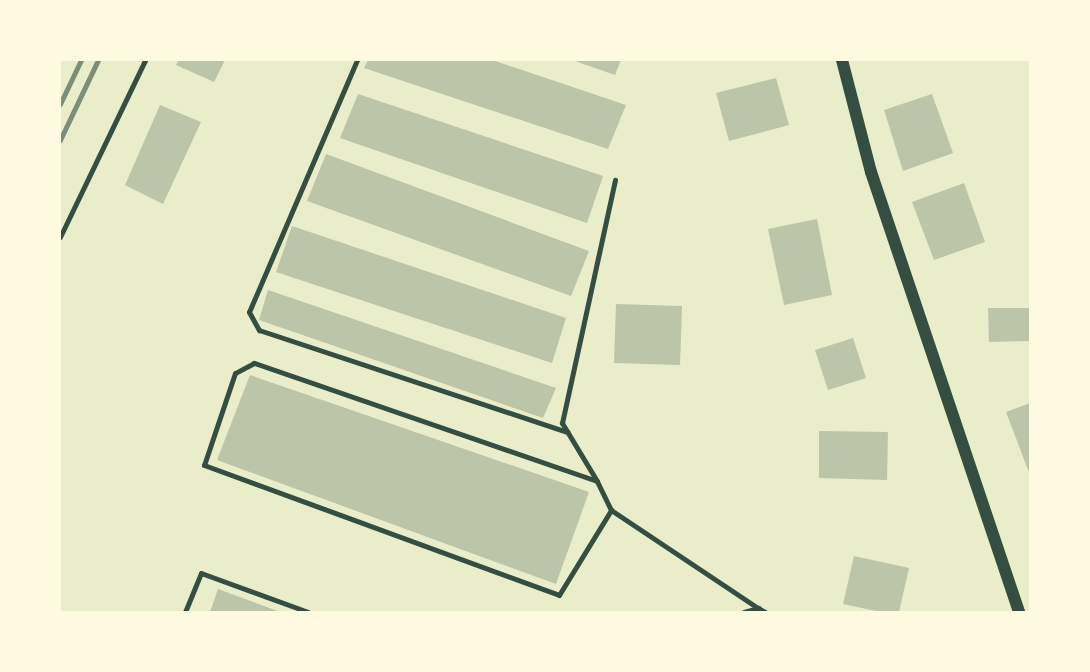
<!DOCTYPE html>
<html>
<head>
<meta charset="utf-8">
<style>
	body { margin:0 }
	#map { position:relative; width:1090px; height:672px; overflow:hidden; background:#e9edc9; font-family:"Alegreya Sans",sans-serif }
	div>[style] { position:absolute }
	.building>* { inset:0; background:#bcc5a7 }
	.service>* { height:5px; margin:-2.5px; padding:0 2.5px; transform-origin:2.5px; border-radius:2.5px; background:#344e41 }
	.tertiary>* { height:12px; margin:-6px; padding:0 6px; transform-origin:6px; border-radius:6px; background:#344e41 }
	.rail>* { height:5px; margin:-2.5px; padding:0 2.5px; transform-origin:2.5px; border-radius:2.5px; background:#7c8e77 }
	span { translate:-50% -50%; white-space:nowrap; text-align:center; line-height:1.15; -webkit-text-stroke:7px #fefae0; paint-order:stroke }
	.frame { position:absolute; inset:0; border:61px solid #fefae0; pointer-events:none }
</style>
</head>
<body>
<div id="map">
	<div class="building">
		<i style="clip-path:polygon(179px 60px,225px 60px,214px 82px,176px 65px)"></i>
		<i style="clip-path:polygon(368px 60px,492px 60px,626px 105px,608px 149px,364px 68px)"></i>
		<i style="clip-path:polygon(572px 60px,621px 60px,615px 75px)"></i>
		<i style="clip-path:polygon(776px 78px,789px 125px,729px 141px,716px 93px)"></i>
		<i style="clip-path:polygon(358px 94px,603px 176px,587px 223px,340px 138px)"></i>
		<i style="clip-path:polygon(932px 94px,953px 153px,903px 171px,884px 110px)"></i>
		<i style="clip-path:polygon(160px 105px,201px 122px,163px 204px,125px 185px)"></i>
		<i style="clip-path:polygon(326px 154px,589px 251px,571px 296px,307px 201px)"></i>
		<i style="clip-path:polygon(964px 183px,985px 242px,934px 260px,912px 202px)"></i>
		<i style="clip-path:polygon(817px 219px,832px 295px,784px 305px,768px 229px)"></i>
		<i style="clip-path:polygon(292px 226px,566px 318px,552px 363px,276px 272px)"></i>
		<i style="clip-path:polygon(268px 290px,556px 388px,543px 418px,259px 320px)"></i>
		<i style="clip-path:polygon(616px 304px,682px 306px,680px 365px,614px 363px)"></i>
		<i style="clip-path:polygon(988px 308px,1030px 308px,1030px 341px,989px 342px)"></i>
		<i style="clip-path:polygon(853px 338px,866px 378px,828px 390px,815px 350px)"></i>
		<i style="clip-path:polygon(250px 375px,589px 492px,556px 584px,217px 460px)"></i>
		<i style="clip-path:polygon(1030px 403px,1030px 475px,1006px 412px)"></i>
		<i style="clip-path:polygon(819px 431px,888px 432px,887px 480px,819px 478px)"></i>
		<i style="clip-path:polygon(854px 556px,909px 568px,899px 612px,881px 612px,843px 604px)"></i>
		<i style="clip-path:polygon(218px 589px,280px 612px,210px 612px)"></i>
	</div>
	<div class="service">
		<i style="left:357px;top:60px;width:274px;rotate:113.2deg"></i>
		<i style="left:249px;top:312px;width:21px;rotate:61deg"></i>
		<i style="left:259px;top:330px;width:325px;rotate:18.3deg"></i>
		<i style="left:60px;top:237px;width:196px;rotate:-64.3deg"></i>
		<i style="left:597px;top:481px;width:68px;rotate:-121.1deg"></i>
		<i style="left:562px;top:423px;width:249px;rotate:-77.7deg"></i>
		<i style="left:611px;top:510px;width:32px;rotate:-116deg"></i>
		<i style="left:597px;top:481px;width:363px;rotate:-161deg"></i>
		<i style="left:254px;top:363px;width:21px;rotate:152deg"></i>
		<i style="left:235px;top:373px;width:97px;rotate:108.6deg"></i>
		<i style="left:204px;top:465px;width:378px;rotate:20.1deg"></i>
		<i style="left:559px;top:595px;width:100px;rotate:-58.5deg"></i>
		<i style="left:611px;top:510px;width:177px;rotate:33.7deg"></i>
		<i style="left:185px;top:612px;width:42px;rotate:-67.7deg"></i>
		<i style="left:201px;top:573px;width:114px;rotate:20deg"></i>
		<i style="left:744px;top:612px;width:15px;rotate:-16deg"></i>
		<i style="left:758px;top:608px;width:8px;rotate:30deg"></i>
	</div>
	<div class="tertiary">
		<i style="left:842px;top:60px;width:116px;rotate:75.5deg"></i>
		<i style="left:871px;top:172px;width:464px;rotate:71.4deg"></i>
	</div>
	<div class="rail">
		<i style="left:60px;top:104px;width:49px;rotate:-64.5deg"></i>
		<i style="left:60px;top:140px;width:89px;rotate:-64.6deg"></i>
	</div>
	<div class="frame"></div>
</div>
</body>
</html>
